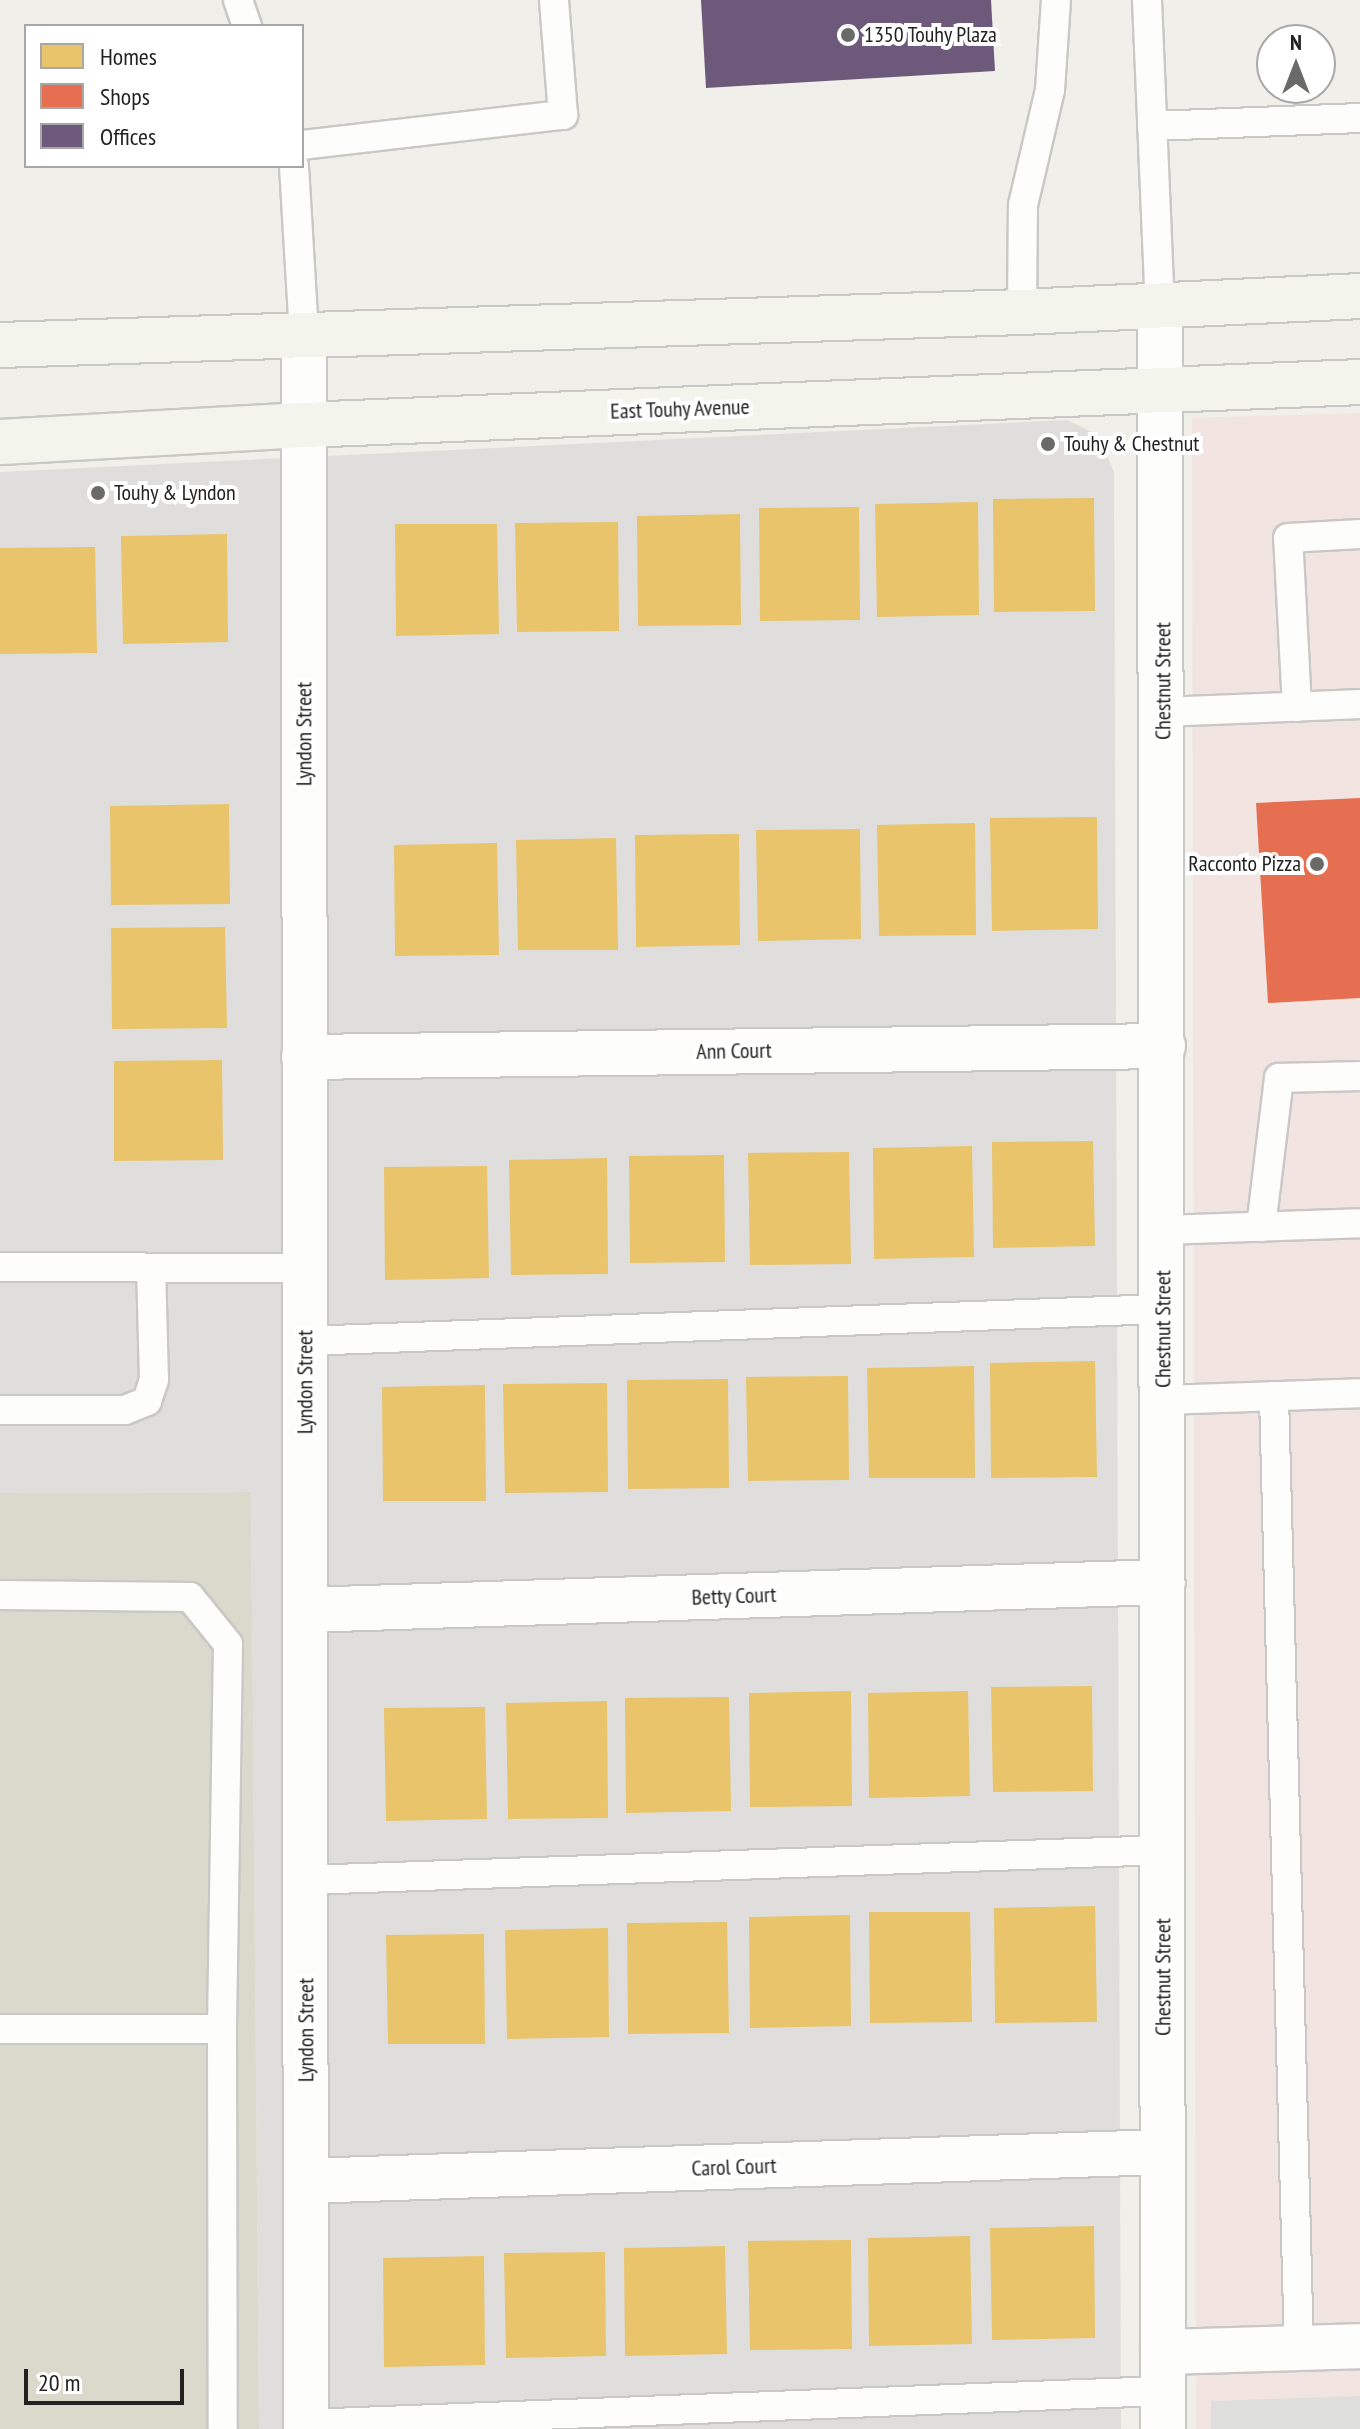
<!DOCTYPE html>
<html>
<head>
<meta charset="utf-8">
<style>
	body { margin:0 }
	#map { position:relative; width:1360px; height:2429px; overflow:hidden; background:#f0efea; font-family:"PT Sans Narrow",sans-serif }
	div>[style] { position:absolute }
	.residential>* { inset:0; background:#dfdedc }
	.commercial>* { inset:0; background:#f2e4e0 }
	.religious>* { inset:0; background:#dededc }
	.construction>* { inset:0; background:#d9dacc }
	.homes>* { inset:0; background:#e9c46a }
	.shops>* { inset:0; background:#e76f51 }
	.offices>* { inset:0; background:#6d597a }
	.roads { filter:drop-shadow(2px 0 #c9c8c6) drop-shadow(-2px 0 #c9c8c6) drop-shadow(0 2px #c9c8c6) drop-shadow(0 -2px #c9c8c6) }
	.service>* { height:28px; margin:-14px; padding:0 14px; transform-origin:14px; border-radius:14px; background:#fdfdfc }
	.minor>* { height:44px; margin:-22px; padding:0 22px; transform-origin:22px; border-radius:22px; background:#fdfdfc }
	.secondary>* { height:44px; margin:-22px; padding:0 22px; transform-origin:22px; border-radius:22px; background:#f3f5ec }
	.dots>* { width:22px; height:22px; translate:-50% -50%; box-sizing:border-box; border:4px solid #fff; border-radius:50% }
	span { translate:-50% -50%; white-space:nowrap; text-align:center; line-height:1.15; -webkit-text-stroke:8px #fff; paint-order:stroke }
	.poi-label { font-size:22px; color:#222 }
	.left { translate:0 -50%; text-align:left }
	.right { translate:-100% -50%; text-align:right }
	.street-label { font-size:22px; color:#222 }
	.legend { position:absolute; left:24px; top:24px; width:280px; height:144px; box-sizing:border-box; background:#fff; border:2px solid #a7a7a7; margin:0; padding:10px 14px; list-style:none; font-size:24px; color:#222 }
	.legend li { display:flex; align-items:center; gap:16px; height:40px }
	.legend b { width:40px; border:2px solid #a7a7a7 }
	.north { position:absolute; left:1256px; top:24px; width:80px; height:80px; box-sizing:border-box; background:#fff; border:2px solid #a7a7a7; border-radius:50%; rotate:0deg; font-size:22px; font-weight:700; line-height:32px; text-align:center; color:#222 }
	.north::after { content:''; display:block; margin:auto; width:28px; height:36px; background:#6a6a68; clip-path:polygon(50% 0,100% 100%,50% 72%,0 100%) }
	.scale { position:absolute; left:24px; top:2369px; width:160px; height:36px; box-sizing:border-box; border:4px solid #222; border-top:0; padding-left:10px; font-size:24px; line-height:28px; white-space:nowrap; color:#222; -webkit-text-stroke:6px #fff; paint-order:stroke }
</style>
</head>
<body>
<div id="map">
	<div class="residential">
		<i style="clip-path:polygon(1067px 420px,1098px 435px,1114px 472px,1121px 2429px,259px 2429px,251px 1492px,0 1493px,0 472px)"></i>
	</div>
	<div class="commercial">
		<i style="clip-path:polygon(1360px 413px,1360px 2429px,1196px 2429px,1192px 418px)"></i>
	</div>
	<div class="religious">
		<i style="clip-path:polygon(1360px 2396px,1360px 2429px,1211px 2429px,1211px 2401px)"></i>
	</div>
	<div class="construction">
		<i style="clip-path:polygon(251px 1492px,259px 2429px,0 2429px,0 1493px)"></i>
	</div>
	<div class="homes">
		<i style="clip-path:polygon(1094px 498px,1095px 611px,994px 612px,993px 499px)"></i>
		<i style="clip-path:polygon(978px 502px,979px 615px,877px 617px,875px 504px)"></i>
		<i style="clip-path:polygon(859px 507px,860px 620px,760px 621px,759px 508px)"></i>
		<i style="clip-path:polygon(740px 514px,741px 625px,638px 626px,637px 516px)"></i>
		<i style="clip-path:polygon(618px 522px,619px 631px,517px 632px,515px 523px)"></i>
		<i style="clip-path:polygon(395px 524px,497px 524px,499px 634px,396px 636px)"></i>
		<i style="clip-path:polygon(227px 534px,228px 642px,123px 644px,121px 536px)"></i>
		<i style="clip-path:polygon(95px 547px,97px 653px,0 654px,0 548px)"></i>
		<i style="clip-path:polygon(229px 804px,230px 904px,111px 905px,110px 806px)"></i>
		<i style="clip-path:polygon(1097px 817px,1098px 929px,992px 931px,990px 818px)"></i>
		<i style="clip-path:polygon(975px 823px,976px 935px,879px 936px,877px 825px)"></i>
		<i style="clip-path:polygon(860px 829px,861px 939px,758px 941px,756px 830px)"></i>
		<i style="clip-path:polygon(739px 834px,740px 945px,636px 947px,635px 835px)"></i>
		<i style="clip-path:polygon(616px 838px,618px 950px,518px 950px,516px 840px)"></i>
		<i style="clip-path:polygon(497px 843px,499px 955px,395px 956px,394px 845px)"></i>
		<i style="clip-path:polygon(225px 927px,227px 1028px,112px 1029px,111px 928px)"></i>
		<i style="clip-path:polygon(222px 1060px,223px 1160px,114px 1161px,114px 1061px)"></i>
		<i style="clip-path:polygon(1093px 1141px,1095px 1246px,993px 1248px,992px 1142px)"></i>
		<i style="clip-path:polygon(972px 1146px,974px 1257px,874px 1259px,873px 1148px)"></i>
		<i style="clip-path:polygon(849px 1152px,851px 1264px,750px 1265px,748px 1153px)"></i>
		<i style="clip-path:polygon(724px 1155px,725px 1262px,630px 1263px,629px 1156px)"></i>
		<i style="clip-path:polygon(607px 1158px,608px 1274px,511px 1275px,509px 1160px)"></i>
		<i style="clip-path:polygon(487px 1166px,489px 1278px,385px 1280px,384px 1167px)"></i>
		<i style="clip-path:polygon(1095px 1361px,1097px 1477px,991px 1478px,990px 1363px)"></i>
		<i style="clip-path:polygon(974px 1366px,975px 1478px,869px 1478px,867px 1368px)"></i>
		<i style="clip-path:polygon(848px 1376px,849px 1480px,748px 1481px,746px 1377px)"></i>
		<i style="clip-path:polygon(728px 1379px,729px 1488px,628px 1489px,627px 1380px)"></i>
		<i style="clip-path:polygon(607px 1383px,608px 1492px,505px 1493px,503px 1384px)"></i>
		<i style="clip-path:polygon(485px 1385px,486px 1501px,383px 1501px,382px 1387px)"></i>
		<i style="clip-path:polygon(1092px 1686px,1093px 1791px,993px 1792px,991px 1687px)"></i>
		<i style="clip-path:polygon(851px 1691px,852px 1806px,750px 1807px,749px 1693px)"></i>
		<i style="clip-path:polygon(968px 1691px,970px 1796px,869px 1798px,868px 1693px)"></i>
		<i style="clip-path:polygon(729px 1697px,731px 1811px,626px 1813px,625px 1698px)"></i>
		<i style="clip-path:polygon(607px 1701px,608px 1818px,508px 1819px,506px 1703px)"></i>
		<i style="clip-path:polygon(485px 1707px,487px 1819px,386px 1821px,384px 1708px)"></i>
		<i style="clip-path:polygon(1095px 1906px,1097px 2022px,995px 2023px,994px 1908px)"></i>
		<i style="clip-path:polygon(869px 1912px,970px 1912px,972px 2022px,870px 2023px)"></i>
		<i style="clip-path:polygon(850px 1915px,851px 2026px,750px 2028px,749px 1917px)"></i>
		<i style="clip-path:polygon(727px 1922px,729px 2033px,628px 2034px,627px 1923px)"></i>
		<i style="clip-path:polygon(608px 1928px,609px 2037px,507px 2039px,505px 1930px)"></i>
		<i style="clip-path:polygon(484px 1934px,485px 2044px,388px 2044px,386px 1935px)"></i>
		<i style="clip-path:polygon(1094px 2226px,1095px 2338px,992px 2340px,990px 2228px)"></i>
		<i style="clip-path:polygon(970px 2236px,972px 2344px,869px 2346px,868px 2238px)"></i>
		<i style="clip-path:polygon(851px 2240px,852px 2349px,750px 2350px,748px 2241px)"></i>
		<i style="clip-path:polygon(725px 2246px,727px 2354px,625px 2356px,624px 2248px)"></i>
		<i style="clip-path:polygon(605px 2252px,606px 2356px,506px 2358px,504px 2253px)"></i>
		<i style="clip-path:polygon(484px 2256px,485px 2365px,384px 2367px,383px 2258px)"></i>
	</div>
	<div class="shops">
		<i style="clip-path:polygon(1360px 798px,1360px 998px,1268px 1003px,1256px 803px)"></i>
	</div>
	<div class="offices">
		<i style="clip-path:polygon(701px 0,991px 0,995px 71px,706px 88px)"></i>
	</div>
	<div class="roads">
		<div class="service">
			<i style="left:238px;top:0;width:28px;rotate:71deg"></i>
			<i style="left:1147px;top:0;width:307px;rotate:87.6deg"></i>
			<i style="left:1152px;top:126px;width:208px;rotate:-2.2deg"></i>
			<i style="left:302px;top:145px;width:263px;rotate:-6.6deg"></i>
			<i style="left:563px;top:115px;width:115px;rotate:-94.5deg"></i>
			<i style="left:294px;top:166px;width:170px;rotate:86.6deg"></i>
			<i style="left:1022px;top:312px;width:107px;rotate:-89.5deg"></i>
			<i style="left:1023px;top:205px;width:118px;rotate:-76.8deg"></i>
			<i style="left:1050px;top:90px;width:90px;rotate:-86.2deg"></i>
			<i style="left:1297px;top:707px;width:169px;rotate:-93deg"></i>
			<i style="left:1288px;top:538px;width:72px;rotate:-3.2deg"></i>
			<i style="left:1163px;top:712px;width:197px;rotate:-2.3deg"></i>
			<i style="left:1261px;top:1227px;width:150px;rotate:-83.1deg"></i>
			<i style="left:1279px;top:1078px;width:81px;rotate:-1.4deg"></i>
			<i style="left:1163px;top:1230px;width:197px;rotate:-2deg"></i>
			<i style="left:0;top:1267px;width:304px;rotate:0.2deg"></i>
			<i style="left:305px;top:1341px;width:859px;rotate:-2.14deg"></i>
			<i style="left:1274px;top:1396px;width:954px;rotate:88.5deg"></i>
			<i style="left:1163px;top:1400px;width:197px;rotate:-2deg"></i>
			<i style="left:0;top:1410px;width:125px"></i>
			<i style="left:125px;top:1410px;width:24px;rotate:-22deg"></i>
			<i style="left:147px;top:1401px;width:22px;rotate:-72deg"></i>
			<i style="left:154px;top:1380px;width:112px;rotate:-91.5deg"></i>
			<i style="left:0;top:1595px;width:190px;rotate:0.6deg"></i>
			<i style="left:190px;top:1597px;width:60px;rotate:51deg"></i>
			<i style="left:228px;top:1644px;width:385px;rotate:90.9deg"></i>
			<i style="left:222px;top:2029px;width:400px;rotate:89.9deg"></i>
			<i style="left:306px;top:1880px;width:858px;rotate:-2deg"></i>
			<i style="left:0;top:2029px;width:222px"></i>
			<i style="left:306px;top:2424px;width:858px;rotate:-2.21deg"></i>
		</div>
		<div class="minor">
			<i style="left:1160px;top:307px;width:2122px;rotate:89.92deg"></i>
			<i style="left:304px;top:336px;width:2093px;rotate:89.95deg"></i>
			<i style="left:304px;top:1057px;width:859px;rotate:-0.73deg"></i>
			<i style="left:305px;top:1610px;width:858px;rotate:-1.87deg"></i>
			<i style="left:306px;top:2181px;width:857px;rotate:-1.94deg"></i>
			<i style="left:1163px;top:2352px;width:197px;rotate:-1.7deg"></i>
		</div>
		<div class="secondary">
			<i style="left:0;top:345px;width:1023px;rotate:-1.85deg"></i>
			<i style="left:1022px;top:312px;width:338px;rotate:-2.7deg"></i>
			<i style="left:0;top:442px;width:304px;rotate:-3.2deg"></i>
			<i style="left:304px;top:425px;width:1057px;rotate:-2.33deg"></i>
		</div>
	</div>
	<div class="dots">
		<i style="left:848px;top:35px;background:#6a6a68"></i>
		<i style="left:1048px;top:444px;background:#6a6a68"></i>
		<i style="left:98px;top:493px;background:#6a6a68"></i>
		<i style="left:1317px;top:864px;background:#6a6a68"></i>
	</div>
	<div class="poi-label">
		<span class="left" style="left:864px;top:35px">1350 Touhy Plaza</span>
		<span class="left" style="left:1064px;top:444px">Touhy &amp; Chestnut</span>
		<span class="left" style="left:114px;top:493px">Touhy &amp; Lyndon</span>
		<span class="right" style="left:1301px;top:864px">Racconto Pizza</span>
	</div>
	<div class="street-label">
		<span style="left:680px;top:409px;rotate:-2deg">East Touhy Avenue</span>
		<span style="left:1163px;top:681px;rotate:-90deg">Chestnut Street</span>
		<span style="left:304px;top:734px;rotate:-90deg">Lyndon Street</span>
		<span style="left:734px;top:1051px;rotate:-1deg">Ann Court</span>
		<span style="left:1163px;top:1329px;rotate:-90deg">Chestnut Street</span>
		<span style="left:305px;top:1382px;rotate:-90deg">Lyndon Street</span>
		<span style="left:734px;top:1596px;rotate:-2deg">Betty Court</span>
		<span style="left:1163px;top:1977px;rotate:-90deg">Chestnut Street</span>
		<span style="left:306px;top:2030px;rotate:-90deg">Lyndon Street</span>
		<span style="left:734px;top:2167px;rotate:-2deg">Carol Court</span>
	</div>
	<ul class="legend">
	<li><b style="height:22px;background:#e9c46a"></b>Homes</li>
	<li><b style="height:22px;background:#e76f51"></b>Shops</li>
	<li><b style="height:22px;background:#6d597a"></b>Offices</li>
	</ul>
	<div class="north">N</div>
	<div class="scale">20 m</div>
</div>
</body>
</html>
